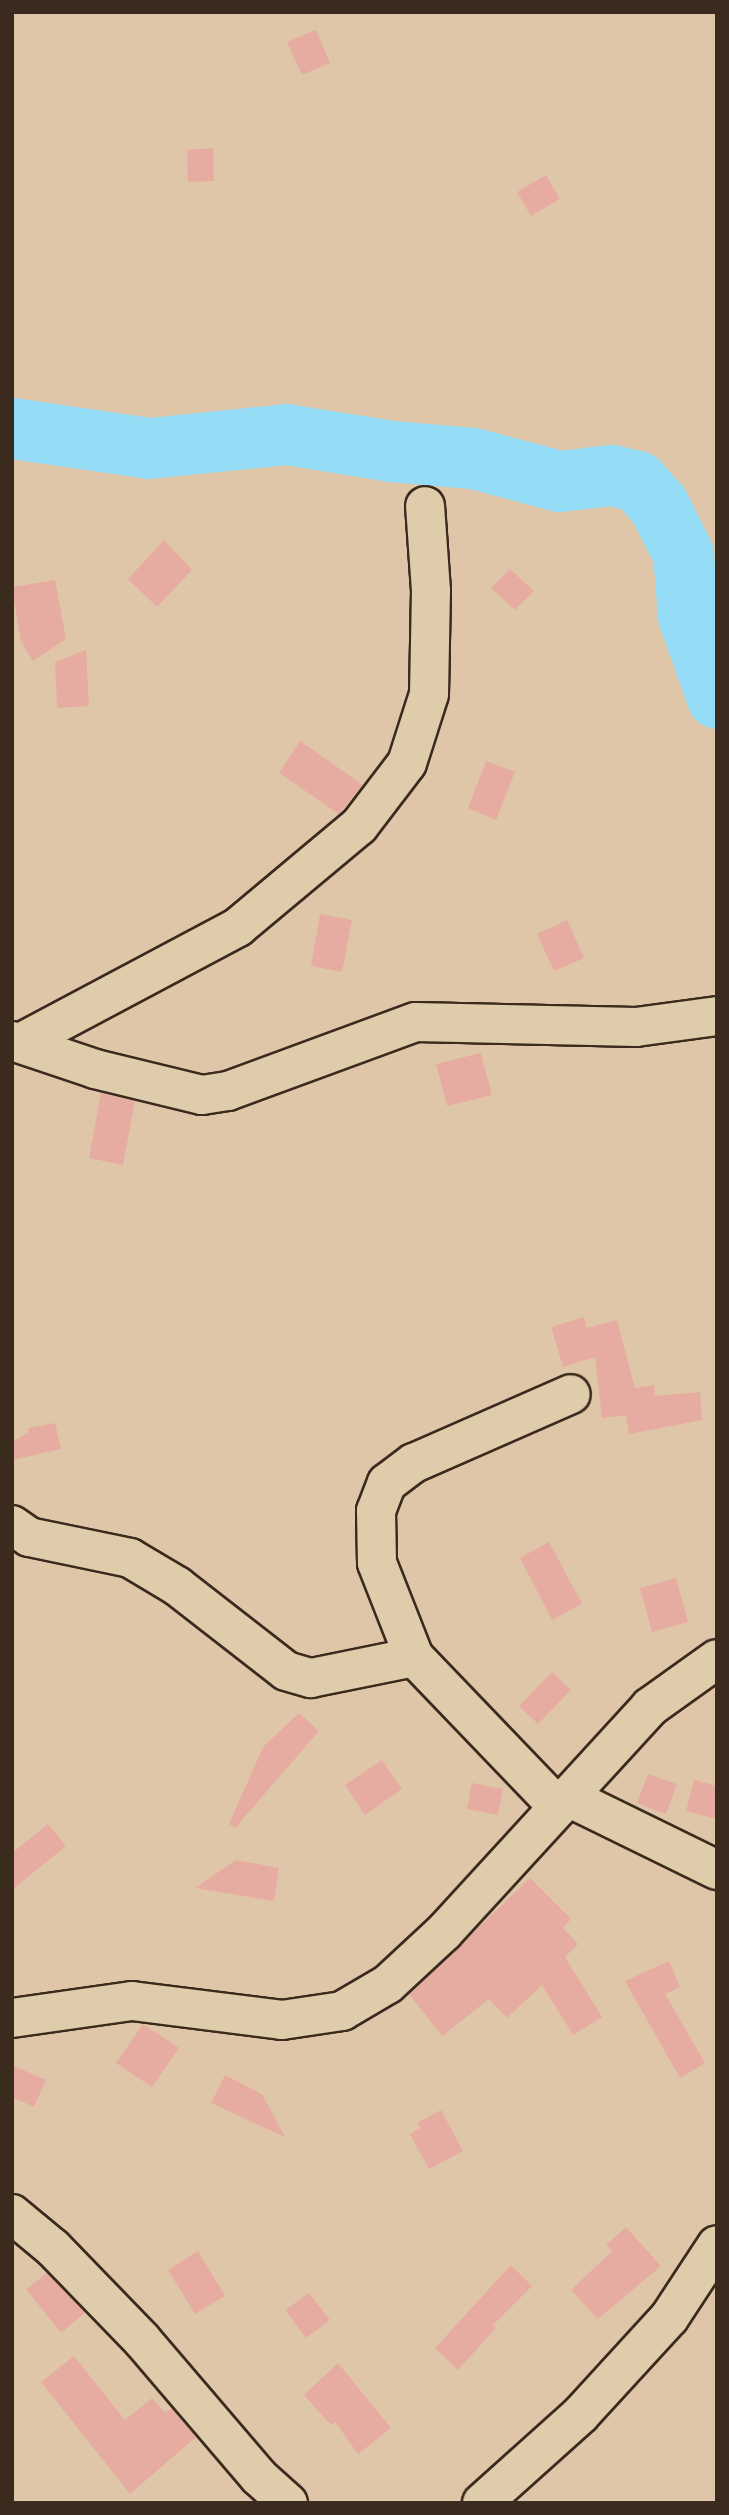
<!DOCTYPE html>
<html>
<head>
<meta charset="utf-8">
<style>
	body { margin:0 }
	#map { position:relative; width:729px; height:2515px; overflow:hidden; background:#e0c6a8; font-family:Sriracha,sans-serif }
	div>[style] { position:absolute }
	.river>* { height:61px; margin:-30.5px; padding:0 30.5px; transform-origin:30.5px; border-radius:30.5px; background:#95dcf7 }
	.building>* { inset:0; background:#e6aca1 }
	.roads { filter:drop-shadow(2px 0 #3b2a1e) drop-shadow(-2px 0 #3b2a1e) drop-shadow(0 2px #3b2a1e) drop-shadow(0 -2px #3b2a1e) }
	.minor>* { height:38px; margin:-19px; padding:0 19px; transform-origin:19px; border-radius:19px; background:#deccaa }
	span { translate:-50% -50%; white-space:nowrap; text-align:center; line-height:1.15; -webkit-text-stroke:6px #deccaa; paint-order:stroke }
	.frame { position:absolute; inset:0; border:14px solid #3b2a1e; pointer-events:none }
</style>
</head>
<body>
<div id="map">
	<div class="river">
		<i style="left:12px;top:428px;width:138px;rotate:8.3deg"></i>
		<i style="left:149px;top:448px;width:138px;rotate:-5.8deg"></i>
		<i style="left:286px;top:434px;width:106px;rotate:9.2deg"></i>
		<i style="left:391px;top:451px;width:82px;rotate:4.9deg"></i>
		<i style="left:473px;top:458px;width:89px;rotate:15deg"></i>
		<i style="left:559px;top:481px;width:52px;rotate:-6.6deg"></i>
		<i style="left:611px;top:475px;width:27px;rotate:13deg"></i>
		<i style="left:637px;top:481px;width:31px;rotate:48deg"></i>
		<i style="left:658px;top:504px;width:56px;rotate:63.4deg"></i>
		<i style="left:683px;top:554px;width:62px;rotate:85.4deg"></i>
		<i style="left:688px;top:616px;width:87px;rotate:70.5deg"></i>
	</div>
	<div class="building">
		<i style="clip-path:polygon(316px 30px,330px 63px,302px 75px,287px 42px)"></i>
		<i style="clip-path:polygon(213px 148px,214px 181px,188px 182px,187px 150px)"></i>
		<i style="clip-path:polygon(546px 175px,560px 199px,531px 216px,517px 192px)"></i>
		<i style="clip-path:polygon(164px 540px,192px 570px,157px 607px,128px 579px)"></i>
		<i style="clip-path:polygon(510px 569px,534px 591px,515px 610px,491px 588px)"></i>
		<i style="clip-path:polygon(55px 580px,66px 639px,33px 661px,21px 642px,12px 587px)"></i>
		<i style="clip-path:polygon(86px 650px,89px 706px,57px 708px,55px 662px)"></i>
		<i style="clip-path:polygon(300px 741px,363px 785px,339px 814px,279px 773px)"></i>
		<i style="clip-path:polygon(486px 761px,515px 772px,496px 820px,468px 808px)"></i>
		<i style="clip-path:polygon(320px 914px,352px 920px,342px 972px,311px 966px)"></i>
		<i style="clip-path:polygon(567px 920px,584px 958px,554px 971px,537px 934px)"></i>
		<i style="clip-path:polygon(481px 1053px,492px 1095px,447px 1106px,436px 1064px)"></i>
		<i style="clip-path:polygon(101px 1093px,135px 1101px,123px 1165px,89px 1158px)"></i>
		<i style="clip-path:polygon(584px 1317px,587px 1328px,617px 1320px,635px 1388px,654px 1385px,655px 1396px,700px 1392px,702px 1420px,629px 1434px,626px 1415px,602px 1418px,595px 1357px,563px 1367px,551px 1327px)"></i>
		<i style="clip-path:polygon(55px 1423px,61px 1449px,12px 1460px,12px 1442px,29px 1432px,28px 1428px)"></i>
		<i style="clip-path:polygon(549px 1542px,582px 1604px,552px 1620px,520px 1558px)"></i>
		<i style="clip-path:polygon(676px 1578px,688px 1622px,652px 1632px,640px 1588px)"></i>
		<i style="clip-path:polygon(552px 1672px,571px 1690px,538px 1724px,519px 1706px)"></i>
		<i style="clip-path:polygon(299px 1713px,319px 1731px,235px 1828px,229px 1824px,263px 1747px)"></i>
		<i style="clip-path:polygon(382px 1760px,402px 1789px,365px 1815px,345px 1785px)"></i>
		<i style="clip-path:polygon(648px 1774px,677px 1784px,666px 1814px,637px 1803px)"></i>
		<i style="clip-path:polygon(694px 1780px,717px 1786px,717px 1819px,686px 1811px)"></i>
		<i style="clip-path:polygon(472px 1783px,503px 1789px,498px 1815px,467px 1809px)"></i>
		<i style="clip-path:polygon(48px 1824px,66px 1846px,12px 1890px,12px 1853px)"></i>
		<i style="clip-path:polygon(236px 1860px,279px 1868px,274px 1901px,195px 1888px)"></i>
		<i style="clip-path:polygon(530px 1878px,571px 1919px,563px 1928px,578px 1944px,565px 1957px,602px 2017px,573px 2035px,542px 1985px,507px 2018px,489px 1999px,442px 2036px,409px 1994px)"></i>
		<i style="clip-path:polygon(669px 1961px,680px 1987px,665px 1994px,705px 2063px,680px 2078px,625px 1981px)"></i>
		<i style="clip-path:polygon(143px 2024px,179px 2048px,152px 2087px,116px 2063px)"></i>
		<i style="clip-path:polygon(12px 2065px,46px 2080px,34px 2107px,12px 2097px)"></i>
		<i style="clip-path:polygon(225px 2075px,262px 2094px,285px 2137px,211px 2103px)"></i>
		<i style="clip-path:polygon(441px 2110px,463px 2151px,429px 2169px,410px 2134px,420px 2128px,417px 2123px)"></i>
		<i style="clip-path:polygon(626px 2227px,661px 2266px,598px 2319px,571px 2290px,612px 2251px,606px 2245px)"></i>
		<i style="clip-path:polygon(198px 2251px,225px 2296px,195px 2314px,168px 2270px)"></i>
		<i style="clip-path:polygon(511px 2265px,532px 2286px,493px 2325px,496px 2328px,458px 2370px,435px 2348px)"></i>
		<i style="clip-path:polygon(47px 2273px,85px 2313px,61px 2333px,26px 2289px)"></i>
		<i style="clip-path:polygon(309px 2293px,330px 2320px,306px 2338px,285px 2310px)"></i>
		<i style="clip-path:polygon(74px 2356px,125px 2420px,152px 2398px,165px 2413px,171px 2408px,196px 2437px,130px 2494px,41px 2382px)"></i>
		<i style="clip-path:polygon(338px 2363px,391px 2428px,358px 2454px,335px 2422px,331px 2425px,304px 2395px)"></i>
	</div>
	<div class="roads">
		<div class="minor">
			<i style="left:12px;top:1041px;width:88px;rotate:18.6deg"></i>
			<i style="left:95px;top:1069px;width:110px;rotate:13.7deg"></i>
			<i style="left:202px;top:1095px;width:26px;rotate:-9deg"></i>
			<i style="left:228px;top:1091px;width:200px;rotate:-20.2deg"></i>
			<i style="left:416px;top:1022px;width:220px;rotate:1.3deg"></i>
			<i style="left:636px;top:1027px;width:82px;rotate:-7.7deg"></i>
			<i style="left:22px;top:1042px;width:245px;rotate:-28deg"></i>
			<i style="left:238px;top:927px;width:158px;rotate:-39.9deg"></i>
			<i style="left:359px;top:826px;width:79px;rotate:-52.7deg"></i>
			<i style="left:407px;top:763px;width:72px;rotate:-72.3deg"></i>
			<i style="left:429px;top:694px;width:103px;rotate:-88.9deg"></i>
			<i style="left:431px;top:591px;width:85px;rotate:-94deg"></i>
			<i style="left:12px;top:1525px;width:21px;rotate:35deg"></i>
			<i style="left:29px;top:1537px;width:103px;rotate:11.7deg"></i>
			<i style="left:130px;top:1558px;width:55px;rotate:30.8deg"></i>
			<i style="left:177px;top:1586px;width:138px;rotate:37.9deg"></i>
			<i style="left:286px;top:1671px;width:26px;rotate:16deg"></i>
			<i style="left:311px;top:1678px;width:105px;rotate:-11.5deg"></i>
			<i style="left:568px;top:1797px;width:166px;rotate:26.1deg"></i>
			<i style="left:558px;top:1807px;width:208px;rotate:-133.8deg"></i>
			<i style="left:414px;top:1657px;width:101px;rotate:-111.5deg"></i>
			<i style="left:377px;top:1563px;width:52px;rotate:-91.1deg"></i>
			<i style="left:376px;top:1511px;width:30px;rotate:-69deg"></i>
			<i style="left:387px;top:1483px;width:34px;rotate:-37deg"></i>
			<i style="left:414px;top:1463px;width:171px;rotate:-23.7deg"></i>
			<i style="left:12px;top:2018px;width:121px;rotate:-8.1deg"></i>
			<i style="left:132px;top:2001px;width:151px;rotate:7.2deg"></i>
			<i style="left:282px;top:2020px;width:61px;rotate:-8.5deg"></i>
			<i style="left:342px;top:2011px;width:53px;rotate:-30.4deg"></i>
			<i style="left:388px;top:1984px;width:76px;rotate:-42.9deg"></i>
			<i style="left:444px;top:1932px;width:305px;rotate:-47.5deg"></i>
			<i style="left:650px;top:1707px;width:82px;rotate:-35.6deg"></i>
			<i style="left:12px;top:2214px;width:53px;rotate:39.7deg"></i>
			<i style="left:53px;top:2248px;width:128px;rotate:45.9deg"></i>
			<i style="left:142px;top:2340px;width:180px;rotate:49.5deg"></i>
			<i style="left:259px;top:2477px;width:39px;rotate:42deg"></i>
			<i style="left:482px;top:2503px;width:132px;rotate:-41.9deg"></i>
			<i style="left:580px;top:2415px;width:132px;rotate:-47.5deg"></i>
			<i style="left:669px;top:2318px;width:87px;rotate:-56.7deg"></i>
		</div>
	</div>
	<div class="frame"></div>
</div>
</body>
</html>
